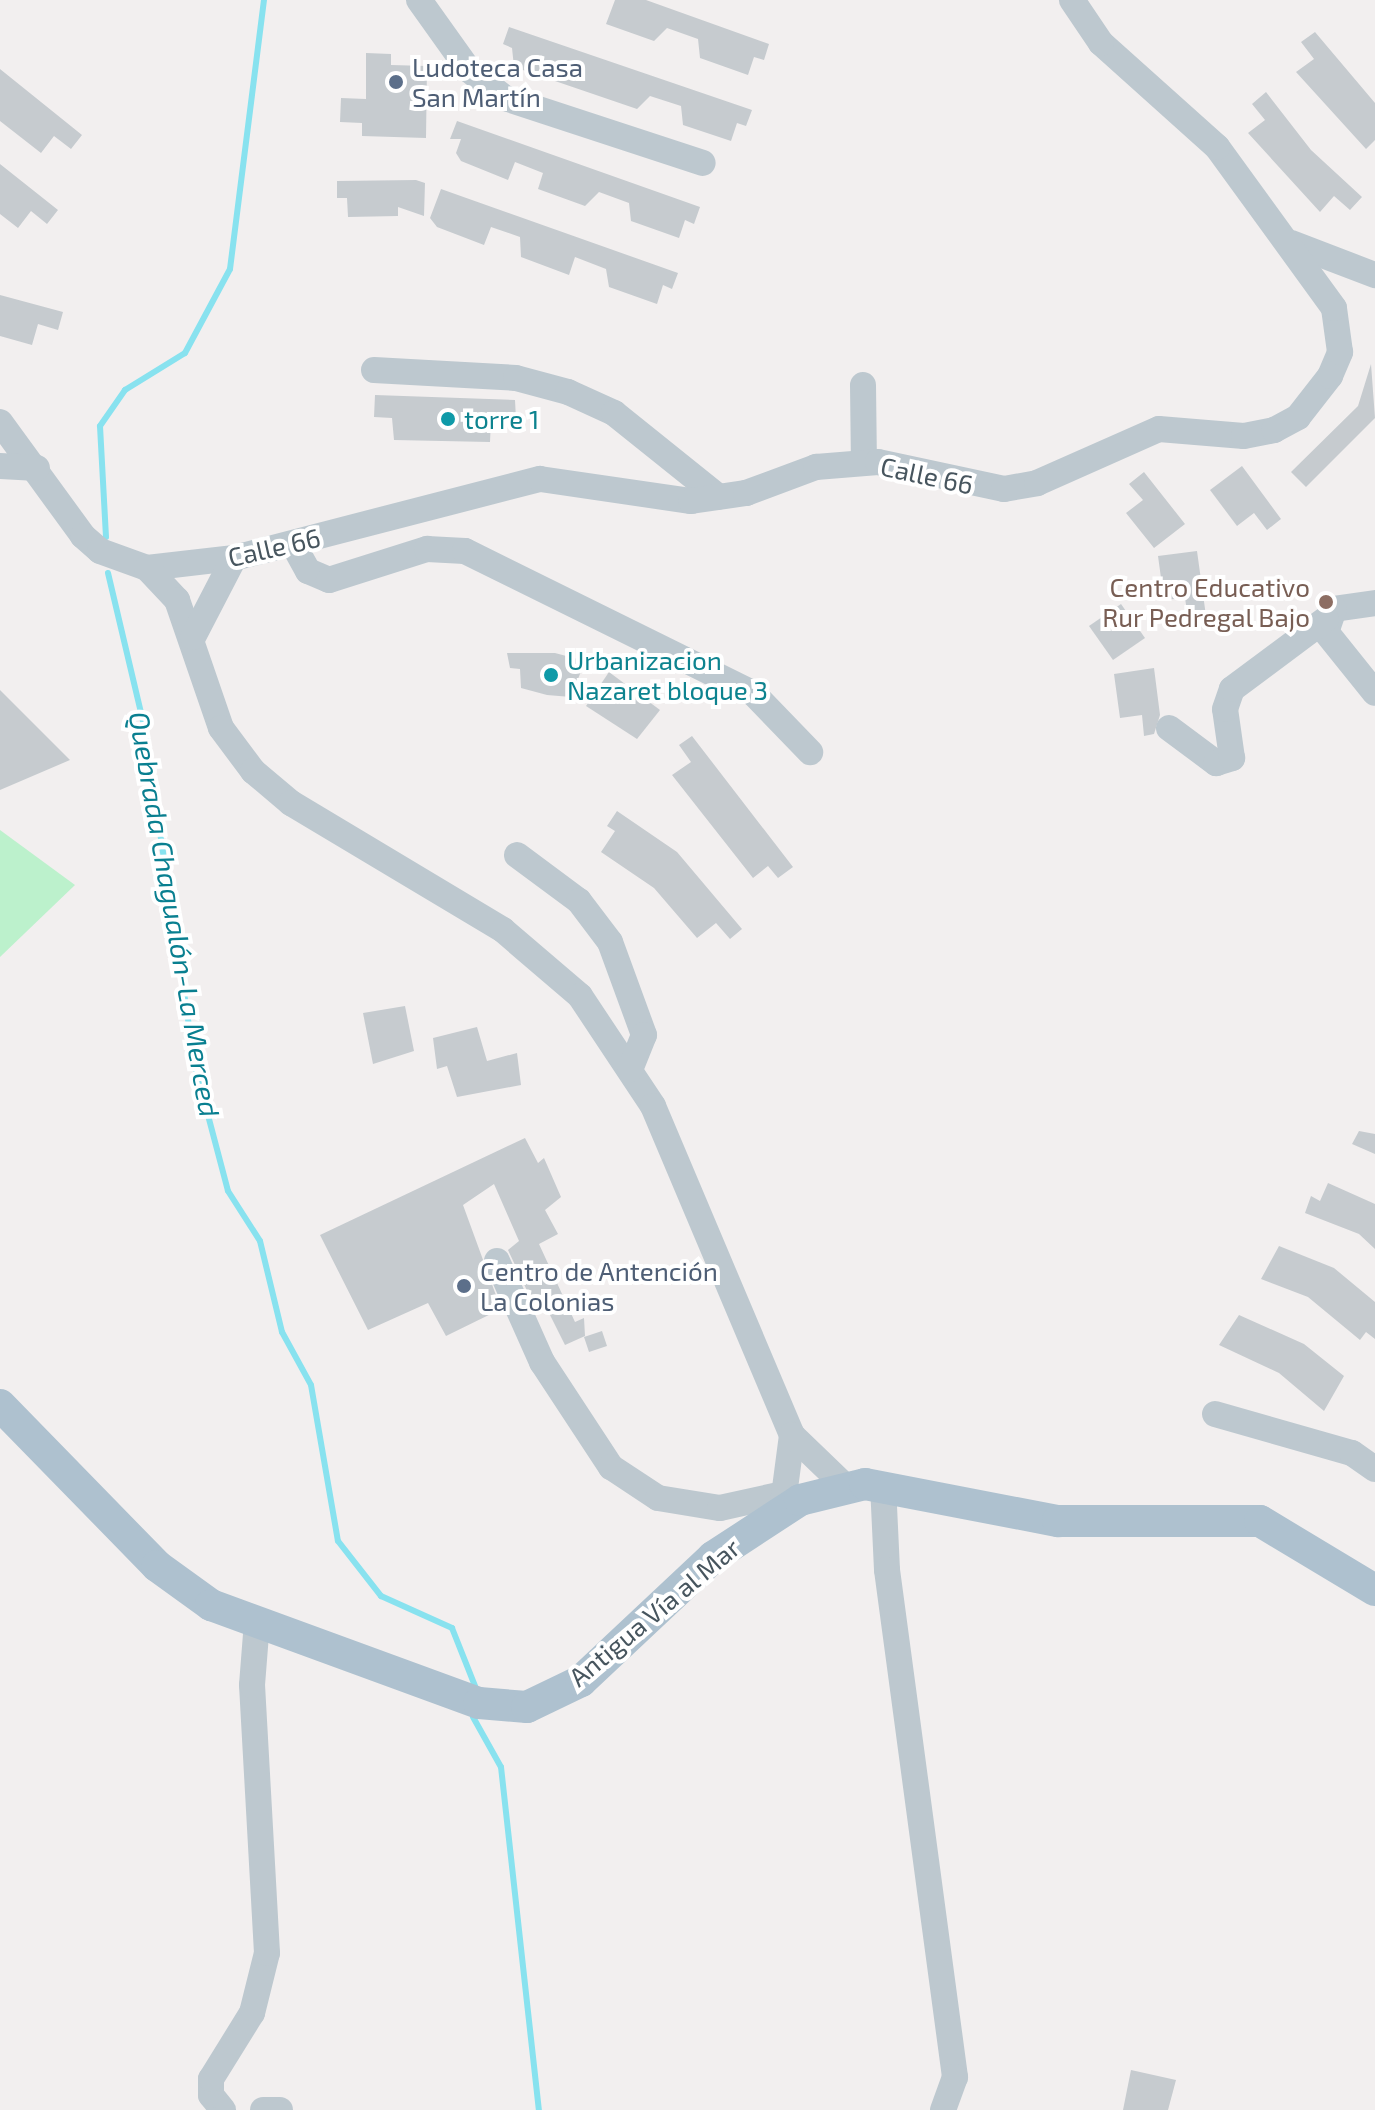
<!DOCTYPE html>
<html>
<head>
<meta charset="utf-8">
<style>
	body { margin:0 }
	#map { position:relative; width:1375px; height:2110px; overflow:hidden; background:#f2efef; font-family:"Exo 2",sans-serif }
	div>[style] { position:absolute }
	.green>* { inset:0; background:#bcf1cc }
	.stream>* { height:6px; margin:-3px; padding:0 3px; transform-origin:3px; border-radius:3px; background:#88e2ef }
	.building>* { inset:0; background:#c6cbcf }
	.minor>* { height:26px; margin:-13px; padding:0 13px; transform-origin:13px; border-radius:13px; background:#bdc8cf }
	.major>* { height:32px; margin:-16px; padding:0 16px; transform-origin:16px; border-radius:16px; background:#aec1cf }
	.dots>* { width:22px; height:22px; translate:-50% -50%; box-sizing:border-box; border:4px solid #fff; border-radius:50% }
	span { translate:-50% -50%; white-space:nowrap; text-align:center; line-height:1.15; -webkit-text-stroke:8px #fff; paint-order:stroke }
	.service-label { font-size:26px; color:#4e5e75 }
	.left { translate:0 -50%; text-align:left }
	.culture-label { font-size:26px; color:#0d838f }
	.street-label { font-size:26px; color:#47555e }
	.education-label { font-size:26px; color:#785e54 }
	.right { translate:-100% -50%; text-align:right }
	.water-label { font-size:28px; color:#097f90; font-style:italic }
</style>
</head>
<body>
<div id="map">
	<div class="green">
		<i style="clip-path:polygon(0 830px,75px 885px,0 957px)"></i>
	</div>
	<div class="stream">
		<i style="left:106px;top:537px;width:111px;rotate:-93.1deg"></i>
		<i style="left:100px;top:426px;width:44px;rotate:-55.2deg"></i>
		<i style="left:125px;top:390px;width:70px;rotate:-31.7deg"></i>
		<i style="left:185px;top:353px;width:95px;rotate:-61.8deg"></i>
		<i style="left:230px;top:269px;width:271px;rotate:-82.8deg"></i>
		<i style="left:108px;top:573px;width:156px;rotate:76.7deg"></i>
		<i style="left:144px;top:725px;width:345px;rotate:81.5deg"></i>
		<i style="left:195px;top:1066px;width:129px;rotate:75.2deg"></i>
		<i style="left:228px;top:1191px;width:59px;rotate:57.4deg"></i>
		<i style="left:260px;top:1241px;width:94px;rotate:76.4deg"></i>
		<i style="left:282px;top:1332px;width:60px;rotate:61.3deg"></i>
		<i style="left:311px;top:1385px;width:158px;rotate:80.2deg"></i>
		<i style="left:338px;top:1541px;width:70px;rotate:52deg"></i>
		<i style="left:381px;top:1596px;width:78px;rotate:24.3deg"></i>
		<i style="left:452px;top:1628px;width:68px;rotate:68.4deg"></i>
		<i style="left:473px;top:1717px;width:57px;rotate:60.8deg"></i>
		<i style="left:501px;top:1767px;width:345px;rotate:83.7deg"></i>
	</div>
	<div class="building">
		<i style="clip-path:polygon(615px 0,646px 0,769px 44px,764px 60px,754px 57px,748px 75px,700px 58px,698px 39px,667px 28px,654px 41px,606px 24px)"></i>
		<i style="clip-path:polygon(509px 27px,752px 110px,746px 126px,737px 123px,731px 141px,683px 125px,681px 106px,650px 96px,637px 109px,514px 67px,512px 48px,503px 44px)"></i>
		<i style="clip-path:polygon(1315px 32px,1375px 103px,1375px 140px,1366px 149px,1296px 72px,1314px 59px,1301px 42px)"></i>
		<i style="clip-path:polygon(366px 53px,391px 54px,391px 65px,427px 66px,426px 138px,362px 136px,362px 123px,340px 122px,341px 98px,366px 99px)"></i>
		<i style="clip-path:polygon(0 69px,82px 135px,71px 149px,54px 136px,41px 153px,0 121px)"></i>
		<i style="clip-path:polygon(1266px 92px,1311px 150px,1362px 197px,1350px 210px,1334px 196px,1320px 212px,1248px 133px,1265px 120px,1252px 104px)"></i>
		<i style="clip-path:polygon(457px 121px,700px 207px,694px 224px,685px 220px,679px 238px,631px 221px,629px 203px,599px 192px,585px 206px,538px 189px,543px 173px,515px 162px,508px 180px,461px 161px,456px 153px,461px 139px,450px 139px)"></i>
		<i style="clip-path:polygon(0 164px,58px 210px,47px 224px,31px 211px,18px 228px,0 214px)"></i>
		<i style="clip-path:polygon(416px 180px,425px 183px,424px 216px,398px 207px,398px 216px,348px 217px,347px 198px,337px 198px,337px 181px)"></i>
		<i style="clip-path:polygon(441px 189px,678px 273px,672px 289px,663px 285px,657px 304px,609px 287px,606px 269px,575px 257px,569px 275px,521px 257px,520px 237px,491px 227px,484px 245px,437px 227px,430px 218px)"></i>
		<i style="clip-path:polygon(0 295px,63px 312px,58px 330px,38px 324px,32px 345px,0 336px)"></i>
		<i style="clip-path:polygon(1371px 364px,1375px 418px,1306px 487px,1291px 472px,1358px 406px)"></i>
		<i style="clip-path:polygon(375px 395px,515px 400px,516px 419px,491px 419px,490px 442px,394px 440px,392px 418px,374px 417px)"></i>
		<i style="clip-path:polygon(1242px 466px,1281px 519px,1267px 530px,1254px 513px,1237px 526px,1210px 490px)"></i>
		<i style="clip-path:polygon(1144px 472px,1185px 524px,1154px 548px,1126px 513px,1143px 500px,1129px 484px)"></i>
		<i style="clip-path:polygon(1197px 551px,1206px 616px,1188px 618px,1185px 598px,1164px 600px,1158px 556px)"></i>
		<i style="clip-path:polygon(1121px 604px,1145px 638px,1113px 660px,1089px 626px)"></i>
		<i style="clip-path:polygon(507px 653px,555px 653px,585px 661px,571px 697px,547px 695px,521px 688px,520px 669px,510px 668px)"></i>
		<i style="clip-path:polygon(1154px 668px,1160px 715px,1154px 734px,1144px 736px,1142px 715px,1120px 718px,1114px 674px)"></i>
		<i style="clip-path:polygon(609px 672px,660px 710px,637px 739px,586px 706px)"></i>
		<i style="clip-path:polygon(0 690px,70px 760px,0 790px)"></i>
		<i style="clip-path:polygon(692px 736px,793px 867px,778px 878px,768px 866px,753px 878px,672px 775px,691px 762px,679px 745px)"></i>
		<i style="clip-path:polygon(617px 811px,677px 852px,742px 929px,730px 939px,716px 923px,697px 938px,654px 888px,601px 852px,615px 831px,607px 826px)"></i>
		<i style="clip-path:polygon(405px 1006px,414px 1051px,373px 1064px,363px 1013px)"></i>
		<i style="clip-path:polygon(477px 1027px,487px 1061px,517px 1053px,521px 1085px,457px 1097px,447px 1066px,437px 1069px,433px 1038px)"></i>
		<i style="clip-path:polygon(1359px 1131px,1375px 1134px,1375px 1154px,1352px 1144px)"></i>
		<i style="clip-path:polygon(525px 1138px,538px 1163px,544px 1158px,561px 1197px,545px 1210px,558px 1234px,539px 1244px,575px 1322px,584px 1318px,585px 1336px,565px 1345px,546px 1307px,537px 1312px,508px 1250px,519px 1241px,494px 1184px,463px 1205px,501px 1309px,446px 1336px,428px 1303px,368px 1330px,320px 1235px)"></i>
		<i style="clip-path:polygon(1328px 1183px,1375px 1204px,1375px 1249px,1359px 1234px,1305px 1213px,1311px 1196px,1320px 1201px)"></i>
		<i style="clip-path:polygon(1279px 1246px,1334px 1268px,1375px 1302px,1375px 1339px,1366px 1332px,1360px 1340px,1308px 1297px,1261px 1279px)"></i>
		<i style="clip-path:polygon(1239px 1315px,1304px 1344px,1344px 1376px,1324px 1411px,1279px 1373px,1219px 1345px)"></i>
		<i style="clip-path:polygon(602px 1331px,607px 1346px,589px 1352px,584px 1337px)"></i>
		<i style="clip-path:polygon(1131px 2070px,1176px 2080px,1168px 2110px,1123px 2110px)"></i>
	</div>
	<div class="minor">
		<i style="left:419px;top:0;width:86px;rotate:54.5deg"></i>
		<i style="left:469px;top:70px;width:46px;rotate:37.9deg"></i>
		<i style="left:505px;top:98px;width:208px;rotate:18.2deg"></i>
		<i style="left:1291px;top:243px;width:90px;rotate:20.9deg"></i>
		<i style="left:374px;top:370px;width:142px;rotate:3.2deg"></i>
		<i style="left:516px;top:378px;width:54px;rotate:15.1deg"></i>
		<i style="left:568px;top:392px;width:51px;rotate:24.5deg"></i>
		<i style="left:614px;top:413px;width:134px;rotate:38.7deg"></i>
		<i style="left:863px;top:385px;width:77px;rotate:89.3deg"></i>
		<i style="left:0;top:422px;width:141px;rotate:53.9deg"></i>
		<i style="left:83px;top:536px;width:23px;rotate:41deg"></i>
		<i style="left:100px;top:551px;width:50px;rotate:19.9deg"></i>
		<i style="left:147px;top:568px;width:88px;rotate:-6.6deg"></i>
		<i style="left:234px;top:558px;width:316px;rotate:-14.5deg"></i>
		<i style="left:540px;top:479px;width:153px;rotate:8.3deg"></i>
		<i style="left:691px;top:501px;width:56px;rotate:-8.3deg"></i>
		<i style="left:746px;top:493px;width:75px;rotate:-20.4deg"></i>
		<i style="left:816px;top:467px;width:62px;rotate:-4.6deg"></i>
		<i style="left:878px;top:462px;width:129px;rotate:12.1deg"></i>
		<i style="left:1004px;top:489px;width:34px;rotate:-10deg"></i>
		<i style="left:1037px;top:483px;width:133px;rotate:-23.9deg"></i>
		<i style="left:1159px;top:429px;width:85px;rotate:4.7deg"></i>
		<i style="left:1244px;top:436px;width:31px;rotate:-11deg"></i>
		<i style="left:1274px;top:430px;width:27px;rotate:-28deg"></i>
		<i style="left:1298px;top:417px;width:52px;rotate:-52deg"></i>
		<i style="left:1330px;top:376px;width:26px;rotate:-67deg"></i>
		<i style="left:1340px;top:352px;width:44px;rotate:-97.8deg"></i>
		<i style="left:1334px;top:308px;width:199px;rotate:-126deg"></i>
		<i style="left:1217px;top:147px;width:156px;rotate:-138.1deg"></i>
		<i style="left:1101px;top:43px;width:52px;rotate:-124deg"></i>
		<i style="left:0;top:466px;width:37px;rotate:3deg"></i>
		<i style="left:293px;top:544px;width:31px;rotate:61deg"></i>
		<i style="left:308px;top:571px;width:23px;rotate:23deg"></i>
		<i style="left:329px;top:580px;width:103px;rotate:-17.6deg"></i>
		<i style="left:427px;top:549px;width:38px;rotate:3deg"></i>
		<i style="left:465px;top:551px;width:322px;rotate:26.3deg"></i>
		<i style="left:754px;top:694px;width:81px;rotate:46deg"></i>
		<i style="left:147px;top:568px;width:44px;rotate:46.8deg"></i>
		<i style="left:177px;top:600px;width:135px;rotate:71deg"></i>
		<i style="left:221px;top:728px;width:54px;rotate:53.3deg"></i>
		<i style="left:253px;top:771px;width:50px;rotate:40.1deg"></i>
		<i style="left:291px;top:803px;width:247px;rotate:30.9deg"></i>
		<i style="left:503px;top:930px;width:101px;rotate:40.6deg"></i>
		<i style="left:580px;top:996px;width:132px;rotate:56.4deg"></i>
		<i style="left:653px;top:1106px;width:357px;rotate:67.1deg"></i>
		<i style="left:1375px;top:603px;width:41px;rotate:171.7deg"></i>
		<i style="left:1334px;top:609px;width:24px;rotate:109deg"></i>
		<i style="left:1326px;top:632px;width:78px;rotate:51.2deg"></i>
		<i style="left:193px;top:637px;width:89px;rotate:-62.6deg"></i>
		<i style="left:1169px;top:728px;width:59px;rotate:36.7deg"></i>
		<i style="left:1216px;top:763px;width:17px;rotate:-17deg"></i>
		<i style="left:1232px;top:758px;width:49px;rotate:-98.1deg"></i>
		<i style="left:1225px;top:709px;width:21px;rotate:-71deg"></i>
		<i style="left:1232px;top:689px;width:117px;rotate:-36.7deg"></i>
		<i style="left:517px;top:855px;width:77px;rotate:36.6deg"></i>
		<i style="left:579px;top:901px;width:51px;rotate:52.9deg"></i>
		<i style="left:610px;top:942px;width:99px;rotate:69.9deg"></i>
		<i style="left:644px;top:1035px;width:37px;rotate:112deg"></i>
		<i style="left:497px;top:1261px;width:111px;rotate:66deg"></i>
		<i style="left:542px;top:1362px;width:126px;rotate:56.7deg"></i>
		<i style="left:611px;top:1467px;width:56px;rotate:33.4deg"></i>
		<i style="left:658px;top:1498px;width:63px;rotate:9.2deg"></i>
		<i style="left:720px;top:1508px;width:65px;rotate:-12.5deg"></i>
		<i style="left:1215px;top:1414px;width:142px;rotate:15.9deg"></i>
		<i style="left:1352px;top:1453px;width:28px;rotate:35deg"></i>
		<i style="left:883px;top:1485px;width:85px;rotate:87.3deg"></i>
		<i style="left:887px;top:1570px;width:512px;rotate:82.36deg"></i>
		<i style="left:955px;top:2077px;width:35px;rotate:110deg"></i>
		<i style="left:782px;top:1511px;width:77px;rotate:-82.5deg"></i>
		<i style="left:792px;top:1435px;width:75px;rotate:43.9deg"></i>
		<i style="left:223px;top:2110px;width:19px;rotate:-129deg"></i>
		<i style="left:211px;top:2095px;width:16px;rotate:-90deg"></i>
		<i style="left:211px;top:2079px;width:78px;rotate:-58.2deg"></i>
		<i style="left:252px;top:2013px;width:62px;rotate:-76deg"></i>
		<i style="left:267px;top:1953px;width:268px;rotate:-93.2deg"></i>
		<i style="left:252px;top:1685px;width:63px;rotate:-85.5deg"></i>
		<i style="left:263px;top:2110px;width:17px"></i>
	</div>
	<div class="major">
		<i style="left:0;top:1405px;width:225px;rotate:45.7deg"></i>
		<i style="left:157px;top:1566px;width:67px;rotate:35.8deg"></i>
		<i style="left:211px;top:1605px;width:285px;rotate:20.1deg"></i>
		<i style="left:479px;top:1703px;width:48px;rotate:4.8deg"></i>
		<i style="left:527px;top:1707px;width:60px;rotate:-25.7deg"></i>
		<i style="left:581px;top:1681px;width:181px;rotate:-43.2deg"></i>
		<i style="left:713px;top:1557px;width:104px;rotate:-33.2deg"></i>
		<i style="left:800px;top:1500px;width:67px;rotate:-13.8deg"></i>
		<i style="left:865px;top:1484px;width:197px;rotate:10.9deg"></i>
		<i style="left:1058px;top:1521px;width:202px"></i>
		<i style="left:1260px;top:1521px;width:134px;rotate:31deg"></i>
	</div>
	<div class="dots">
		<i style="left:396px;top:82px;background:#5c6f8a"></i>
		<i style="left:448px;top:419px;background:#0f9aa8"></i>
		<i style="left:1326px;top:602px;background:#8d6e63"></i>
		<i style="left:551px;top:675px;background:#0f9aa8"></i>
		<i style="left:464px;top:1286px;background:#5c6f8a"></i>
	</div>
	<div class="service-label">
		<span class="left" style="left:412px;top:82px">Ludoteca Casa<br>San Martín</span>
		<span class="left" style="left:480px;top:1286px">Centro de Antención<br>La Colonias</span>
	</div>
	<div class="culture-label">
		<span class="left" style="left:464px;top:419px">torre 1</span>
		<span class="left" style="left:567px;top:675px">Urbanizacion<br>Nazaret bloque 3</span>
	</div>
	<div class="street-label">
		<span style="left:927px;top:475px;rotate:12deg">Calle 66</span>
		<span style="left:274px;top:547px;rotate:-13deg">Calle 66</span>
		<span style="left:654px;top:1612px;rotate:-40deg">Antigua Vía al Mar</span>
	</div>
	<div class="education-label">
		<span class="right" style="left:1310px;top:602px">Centro Educativo<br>Rur Pedregal Bajo</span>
	</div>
	<div class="water-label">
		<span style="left:175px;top:914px;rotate:80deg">Quebrada Chagualón-La Merced</span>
	</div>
</div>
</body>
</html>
